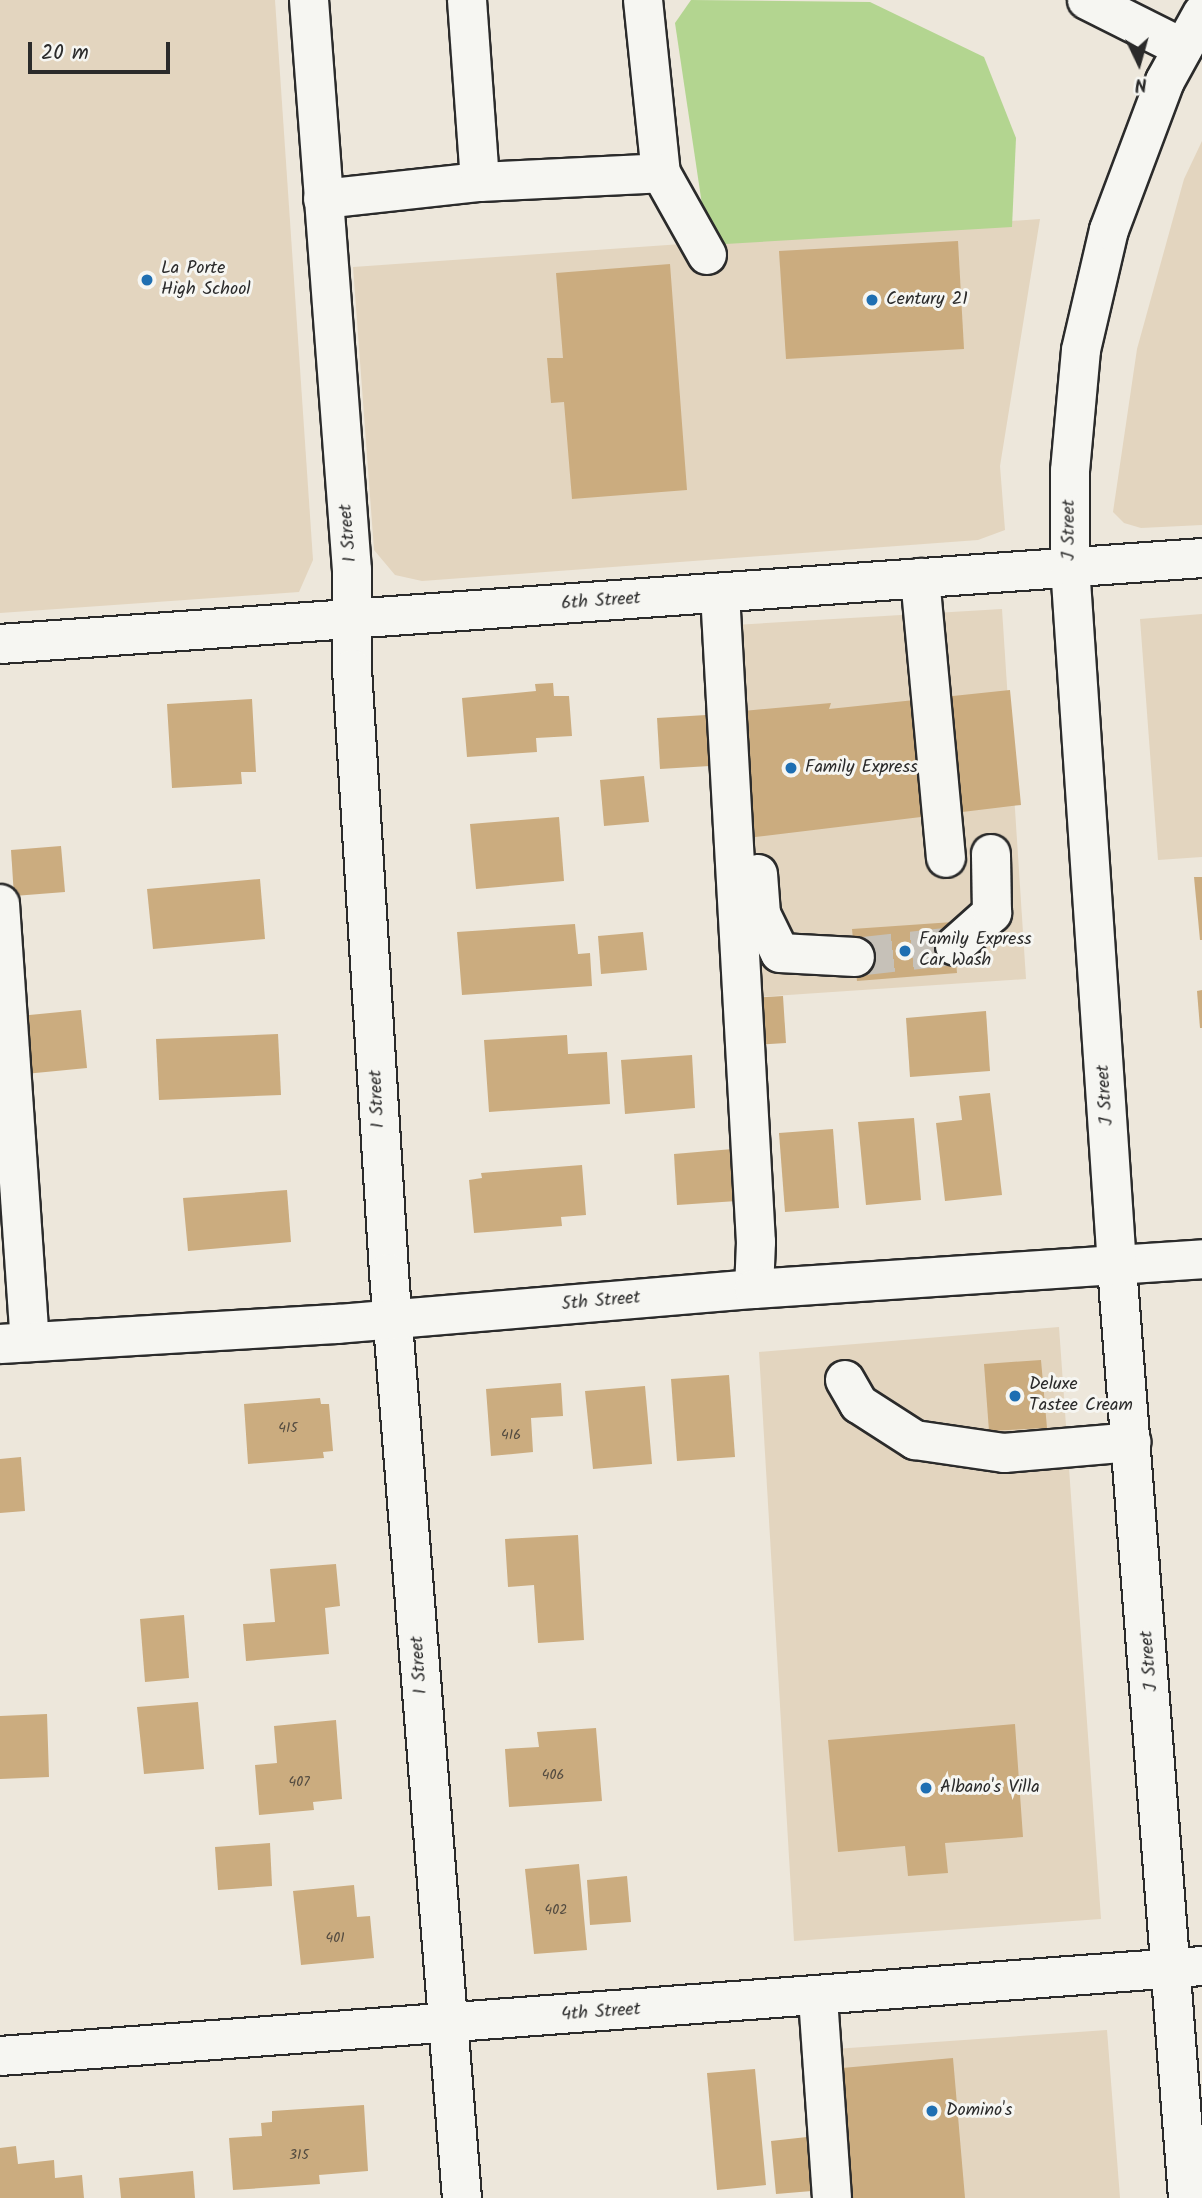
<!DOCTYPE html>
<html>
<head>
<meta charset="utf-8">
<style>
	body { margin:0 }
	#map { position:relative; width:1202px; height:2198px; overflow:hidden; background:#ede7db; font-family:Kalam,sans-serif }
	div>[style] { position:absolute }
	.built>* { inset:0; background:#e3d5bf }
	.green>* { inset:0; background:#b3d590 }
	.building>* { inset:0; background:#cbac7f }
	.minor-tunnel>* { height:38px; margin-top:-19px; transform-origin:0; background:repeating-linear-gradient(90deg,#c6c1b8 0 38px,transparent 0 57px) }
	.roads { filter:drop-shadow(2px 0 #2b2b2b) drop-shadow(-2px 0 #2b2b2b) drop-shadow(0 2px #2b2b2b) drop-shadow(0 -2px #2b2b2b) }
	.minor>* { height:38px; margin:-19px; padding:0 19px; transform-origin:19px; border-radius:19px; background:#f6f6f2 }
	.major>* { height:38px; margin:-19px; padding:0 19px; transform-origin:19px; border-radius:19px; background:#f6f6f2 }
	.dots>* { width:19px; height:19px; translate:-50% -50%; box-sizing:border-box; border:4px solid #f6f6f2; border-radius:50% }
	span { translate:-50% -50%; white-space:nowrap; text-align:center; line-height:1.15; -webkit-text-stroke:6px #f6f6f2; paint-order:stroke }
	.number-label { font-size:14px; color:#534b40 }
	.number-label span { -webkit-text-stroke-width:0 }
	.poi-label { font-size:18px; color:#2b2b2b }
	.left { translate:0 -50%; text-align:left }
	.street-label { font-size:18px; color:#2b2b2b }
	.north { position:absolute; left:1104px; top:28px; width:70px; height:70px; -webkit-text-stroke:5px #f6f6f2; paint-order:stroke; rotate:175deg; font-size:19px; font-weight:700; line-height:28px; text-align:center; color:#2b2b2b }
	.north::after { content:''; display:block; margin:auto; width:24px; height:32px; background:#2b2b2b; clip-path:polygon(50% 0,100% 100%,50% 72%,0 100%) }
	.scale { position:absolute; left:28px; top:42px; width:142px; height:32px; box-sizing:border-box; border:4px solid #2b2b2b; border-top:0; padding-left:9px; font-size:21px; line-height:24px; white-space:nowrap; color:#2b2b2b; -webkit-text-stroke:5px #f6f6f2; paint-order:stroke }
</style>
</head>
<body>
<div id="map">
	<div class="built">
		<i style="clip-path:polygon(0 0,275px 0,313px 560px,299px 592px,0 613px)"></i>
		<i style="clip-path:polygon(1202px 141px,1202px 525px,1141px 528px,1124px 523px,1113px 512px,1137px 349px,1184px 179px)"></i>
		<i style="clip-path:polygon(1040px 219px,1000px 466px,1005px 530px,978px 540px,422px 581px,395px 575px,374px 550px,353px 267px)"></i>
		<i style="clip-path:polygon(1002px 609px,1026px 979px,729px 999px,701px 627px)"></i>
		<i style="clip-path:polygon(1202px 614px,1202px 857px,1158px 860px,1140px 619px)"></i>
		<i style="clip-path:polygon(1059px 1327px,1101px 1919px,794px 1941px,759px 1352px)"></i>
		<i style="clip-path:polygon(1107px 2030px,1120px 2198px,816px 2198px,806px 2051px)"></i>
	</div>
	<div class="green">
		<i style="clip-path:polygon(691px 0,870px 2px,984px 57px,1016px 138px,1012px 227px,708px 245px,675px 23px)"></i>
	</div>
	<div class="building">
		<i style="clip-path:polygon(958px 241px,964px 349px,786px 359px,779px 251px)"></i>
		<i style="clip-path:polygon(670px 264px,687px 490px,572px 499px,564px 402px,551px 403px,547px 358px,563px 358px,556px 273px)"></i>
		<i style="clip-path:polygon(553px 683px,554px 696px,569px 696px,572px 736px,536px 738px,537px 752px,467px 757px,462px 698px,536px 691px,535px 684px)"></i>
		<i style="clip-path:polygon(1010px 690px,1021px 805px,755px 837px,743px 711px,831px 703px,829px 709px)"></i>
		<i style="clip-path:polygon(252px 699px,256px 772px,241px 772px,242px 784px,172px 788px,167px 704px)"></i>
		<i style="clip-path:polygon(706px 715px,710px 766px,660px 769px,657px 718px)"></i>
		<i style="clip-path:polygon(644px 776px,649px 822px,604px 826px,600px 780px)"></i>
		<i style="clip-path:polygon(559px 817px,564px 881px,476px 889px,470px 824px)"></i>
		<i style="clip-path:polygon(61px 846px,65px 892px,14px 896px,11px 850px)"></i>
		<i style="clip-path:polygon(1194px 877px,1202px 877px,1202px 940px,1200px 940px)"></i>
		<i style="clip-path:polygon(260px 879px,265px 939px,153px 949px,147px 889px)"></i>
		<i style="clip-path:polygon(953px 922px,957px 973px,857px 981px,852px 929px)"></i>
		<i style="clip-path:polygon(575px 924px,578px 954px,590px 953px,592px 986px,462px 995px,457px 932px)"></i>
		<i style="clip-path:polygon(643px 932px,647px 970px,601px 974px,598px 936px)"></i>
		<i style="clip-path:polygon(1202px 990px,1202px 1028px,1200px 1028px,1197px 991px)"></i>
		<i style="clip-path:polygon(783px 996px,786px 1043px,753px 1045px,750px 998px)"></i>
		<i style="clip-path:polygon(81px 1010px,87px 1068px,25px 1074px,19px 1016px)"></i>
		<i style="clip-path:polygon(986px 1011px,990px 1071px,910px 1077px,906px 1018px)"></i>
		<i style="clip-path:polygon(278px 1034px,281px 1095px,159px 1100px,156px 1039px)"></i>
		<i style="clip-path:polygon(567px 1035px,568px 1054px,607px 1052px,610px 1104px,489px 1112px,484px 1040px)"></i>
		<i style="clip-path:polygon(692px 1055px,695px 1108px,625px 1114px,621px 1060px)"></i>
		<i style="clip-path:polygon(990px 1093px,1002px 1195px,945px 1201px,936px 1123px,962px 1120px,959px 1096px)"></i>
		<i style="clip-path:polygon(914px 1118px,921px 1200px,866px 1205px,858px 1122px)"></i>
		<i style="clip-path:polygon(833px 1129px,839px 1208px,785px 1212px,779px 1133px)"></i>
		<i style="clip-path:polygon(733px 1149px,737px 1201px,677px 1205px,674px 1154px)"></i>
		<i style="clip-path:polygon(582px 1165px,586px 1215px,561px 1217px,562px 1226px,474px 1233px,469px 1180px,482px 1178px,481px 1173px)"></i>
		<i style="clip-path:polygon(287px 1190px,291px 1242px,188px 1251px,183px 1198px)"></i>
		<i style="clip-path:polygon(1041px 1360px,1047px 1428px,989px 1431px,984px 1364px)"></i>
		<i style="clip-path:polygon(729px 1375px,735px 1457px,677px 1461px,671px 1379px)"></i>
		<i style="clip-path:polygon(561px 1383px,563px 1416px,531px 1418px,533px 1452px,491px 1456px,486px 1389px)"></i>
		<i style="clip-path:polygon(645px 1386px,652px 1464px,593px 1469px,585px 1391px)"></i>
		<i style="clip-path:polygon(320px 1398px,321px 1404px,329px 1404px,333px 1451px,323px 1452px,324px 1458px,248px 1464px,244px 1404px)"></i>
		<i style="clip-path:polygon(21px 1457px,25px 1511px,0 1513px,0 1459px)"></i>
		<i style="clip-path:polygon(578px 1535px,584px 1640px,538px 1643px,534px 1585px,508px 1587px,505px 1539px)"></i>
		<i style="clip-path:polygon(336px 1564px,340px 1606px,325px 1608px,329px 1654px,246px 1661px,243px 1624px,275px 1622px,270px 1569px)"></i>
		<i style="clip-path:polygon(184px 1615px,189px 1678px,145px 1682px,140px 1619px)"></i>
		<i style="clip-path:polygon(198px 1702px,204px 1769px,144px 1774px,137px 1707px)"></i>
		<i style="clip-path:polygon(47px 1714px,49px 1777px,0 1779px,0 1716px)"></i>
		<i style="clip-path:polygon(336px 1720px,342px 1799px,313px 1802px,314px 1810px,259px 1815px,255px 1765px,277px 1763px,274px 1726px)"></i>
		<i style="clip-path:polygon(1015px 1724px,1023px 1837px,945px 1843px,948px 1873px,908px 1876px,905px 1846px,838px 1852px,828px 1740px)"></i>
		<i style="clip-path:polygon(596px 1728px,602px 1801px,509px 1807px,505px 1749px,539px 1747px,537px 1732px)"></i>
		<i style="clip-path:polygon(270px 1843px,272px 1886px,218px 1890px,215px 1847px)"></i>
		<i style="clip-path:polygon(579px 1864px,587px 1950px,534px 1954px,525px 1869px)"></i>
		<i style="clip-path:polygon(627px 1876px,631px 1922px,590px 1925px,587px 1880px)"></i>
		<i style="clip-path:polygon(354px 1885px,357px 1917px,370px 1916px,374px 1958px,301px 1965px,293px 1891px)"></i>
		<i style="clip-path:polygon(953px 2058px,965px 2198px,853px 2198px,842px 2068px)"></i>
		<i style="clip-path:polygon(755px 2069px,766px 2185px,717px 2190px,707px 2073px)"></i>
		<i style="clip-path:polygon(364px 2105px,368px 2171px,319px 2175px,320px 2184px,233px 2190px,229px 2138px,262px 2136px,261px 2123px,272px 2122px,272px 2111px)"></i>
		<i style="clip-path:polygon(807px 2137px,812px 2191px,776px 2194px,771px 2141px)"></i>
		<i style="clip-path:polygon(16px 2146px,18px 2164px,54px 2160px,55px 2178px,82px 2175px,84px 2198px,0 2198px,0 2148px)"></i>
		<i style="clip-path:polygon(193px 2171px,195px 2198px,121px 2198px,119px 2178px)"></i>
	</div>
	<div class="minor-tunnel">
		<i style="left:855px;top:957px;width:101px;rotate:-6.3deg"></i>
	</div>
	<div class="roads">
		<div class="minor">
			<i style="left:309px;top:0;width:572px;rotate:85.69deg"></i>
			<i style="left:352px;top:570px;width:99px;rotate:90deg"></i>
			<i style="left:352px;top:669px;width:605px;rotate:86.49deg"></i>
			<i style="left:389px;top:1273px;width:928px;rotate:85.49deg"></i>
			<i style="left:467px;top:0;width:182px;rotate:85.9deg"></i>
			<i style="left:643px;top:0;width:174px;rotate:84.1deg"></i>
			<i style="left:661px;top:173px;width:94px;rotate:60.7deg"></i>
			<i style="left:1087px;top:0;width:107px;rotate:26.6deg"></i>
			<i style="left:323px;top:199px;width:158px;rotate:-6.2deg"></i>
			<i style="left:480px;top:182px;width:181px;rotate:-2.8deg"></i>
			<i style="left:920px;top:578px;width:281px;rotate:84.7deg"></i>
			<i style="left:720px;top:593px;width:650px;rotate:86.83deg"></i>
			<i style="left:756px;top:1242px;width:47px;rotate:92.4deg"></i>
			<i style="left:0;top:644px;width:1205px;rotate:-4.09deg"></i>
			<i style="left:758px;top:874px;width:40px;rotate:85.7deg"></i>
			<i style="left:761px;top:914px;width:43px;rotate:64deg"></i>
			<i style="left:780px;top:953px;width:75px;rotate:3.1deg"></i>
			<i style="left:0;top:904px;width:439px;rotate:86.1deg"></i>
			<i style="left:955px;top:946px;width:50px;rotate:-41.7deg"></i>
			<i style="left:992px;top:913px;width:59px;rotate:-91deg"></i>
			<i style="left:0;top:1344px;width:338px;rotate:-3.4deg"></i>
			<i style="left:337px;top:1324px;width:418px;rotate:-4.8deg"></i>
			<i style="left:754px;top:1289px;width:449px;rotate:-3.8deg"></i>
			<i style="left:845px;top:1380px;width:28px;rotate:60deg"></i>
			<i style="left:859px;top:1404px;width:67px;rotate:32.7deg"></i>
			<i style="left:915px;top:1440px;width:90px;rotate:8.3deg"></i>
			<i style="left:1004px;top:1453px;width:128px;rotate:-4.9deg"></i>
			<i style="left:818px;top:1998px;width:200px;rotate:86deg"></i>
			<i style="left:0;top:2056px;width:1205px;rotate:-4.28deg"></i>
		</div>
		<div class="major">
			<i style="left:1188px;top:2198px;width:935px;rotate:-94.36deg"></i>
			<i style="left:1117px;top:1266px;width:702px;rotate:-93.84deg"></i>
			<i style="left:1070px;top:566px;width:95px;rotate:-90deg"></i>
			<i style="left:1070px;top:471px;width:121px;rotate:-84.8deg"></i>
			<i style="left:1081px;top:350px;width:123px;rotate:-76.9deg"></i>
			<i style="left:1109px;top:230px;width:159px;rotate:-69.4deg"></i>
			<i style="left:1165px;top:81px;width:77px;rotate:-61.1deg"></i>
		</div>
	</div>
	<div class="dots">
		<i style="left:147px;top:280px;background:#1f6fb2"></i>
		<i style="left:872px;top:300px;background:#1f6fb2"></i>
		<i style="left:791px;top:768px;background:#1f6fb2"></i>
		<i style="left:905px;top:951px;background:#1f6fb2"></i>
		<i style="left:1015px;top:1396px;background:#1f6fb2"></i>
		<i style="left:926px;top:1788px;background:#1f6fb2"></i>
		<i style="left:932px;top:2111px;background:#1f6fb2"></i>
	</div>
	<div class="number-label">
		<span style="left:288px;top:1428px">415</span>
		<span style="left:511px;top:1435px">416</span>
		<span style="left:553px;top:1775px">406</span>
		<span style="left:299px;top:1782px">407</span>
		<span style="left:556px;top:1910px">402</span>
		<span style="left:335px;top:1938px">401</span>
		<span style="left:299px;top:2155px">315</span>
	</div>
	<div class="poi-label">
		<span class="left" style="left:161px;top:280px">La Porte<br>High School</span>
		<span class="left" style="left:886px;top:300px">Century 21</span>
		<span class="left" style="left:805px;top:768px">Family Express</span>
		<span class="left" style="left:919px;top:951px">Family Express<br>Car Wash</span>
		<span class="left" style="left:1029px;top:1396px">Deluxe<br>Tastee Cream</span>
		<span class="left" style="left:940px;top:1788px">Albano's Villa</span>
		<span class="left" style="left:946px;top:2111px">Domino's</span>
	</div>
	<div class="street-label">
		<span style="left:1070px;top:530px;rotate:-90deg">J Street</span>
		<span style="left:349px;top:533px;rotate:-95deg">I Street</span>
		<span style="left:601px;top:602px;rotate:-4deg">6th Street</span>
		<span style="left:1106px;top:1095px;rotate:-94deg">J Street</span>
		<span style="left:378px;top:1099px;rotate:-93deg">I Street</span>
		<span style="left:601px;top:1302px;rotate:-5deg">5th Street</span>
		<span style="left:1150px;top:1661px;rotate:-95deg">J Street</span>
		<span style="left:420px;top:1665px;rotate:-94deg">I Street</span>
		<span style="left:601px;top:2013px;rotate:-4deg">4th Street</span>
	</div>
	<div class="north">N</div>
	<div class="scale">20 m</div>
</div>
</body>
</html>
